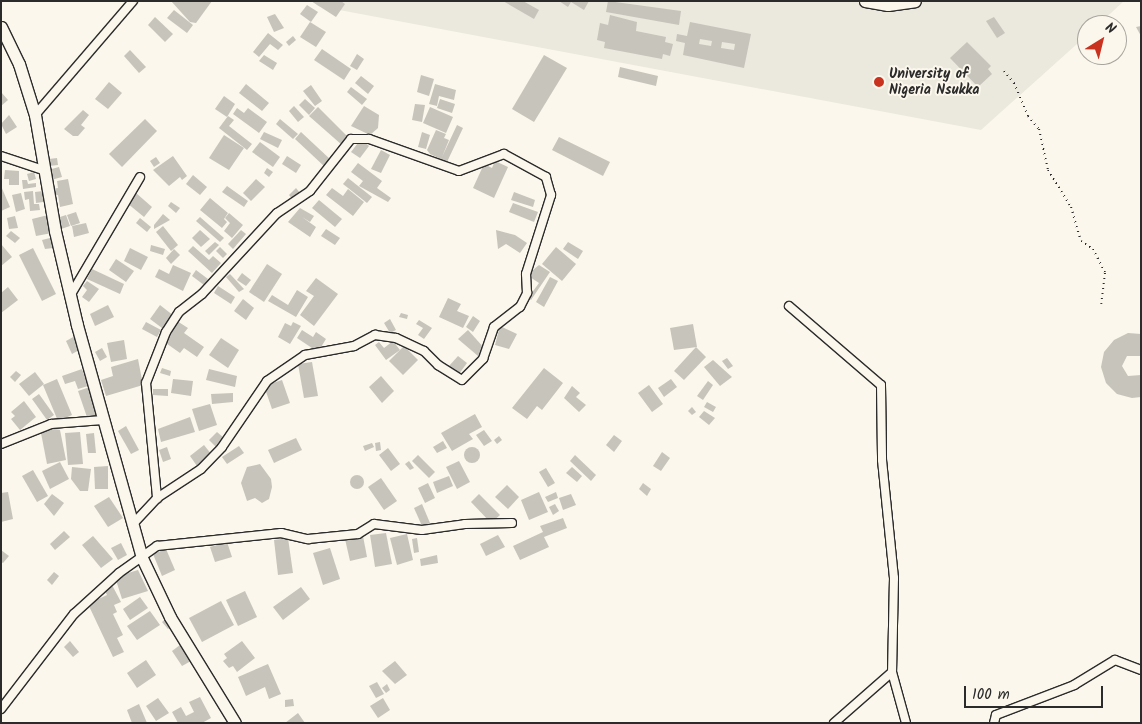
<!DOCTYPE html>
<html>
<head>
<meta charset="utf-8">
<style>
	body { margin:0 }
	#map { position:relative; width:1142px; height:724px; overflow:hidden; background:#fbf7ec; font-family:Kalam,sans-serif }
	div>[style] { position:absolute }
	.built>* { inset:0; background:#ebe8de }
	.building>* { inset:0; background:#c7c4bc }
	.round { border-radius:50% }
	.path>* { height:2px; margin-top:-1px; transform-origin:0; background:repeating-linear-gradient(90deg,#2b2b2b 0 1px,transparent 0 5px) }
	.roads { filter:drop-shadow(1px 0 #2b2b2b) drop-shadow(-1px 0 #2b2b2b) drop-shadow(0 1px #2b2b2b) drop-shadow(0 -1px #2b2b2b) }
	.street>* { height:8px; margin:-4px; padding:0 4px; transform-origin:4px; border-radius:4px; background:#fbf7ec }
	.secondary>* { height:11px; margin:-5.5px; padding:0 5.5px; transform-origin:5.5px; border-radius:5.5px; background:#fbf7ec }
	.dots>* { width:14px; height:14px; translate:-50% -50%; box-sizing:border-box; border:2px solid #fbf7ec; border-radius:50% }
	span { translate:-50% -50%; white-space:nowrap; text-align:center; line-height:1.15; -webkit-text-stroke:4px #fbf7ec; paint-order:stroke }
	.poi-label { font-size:14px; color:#2b2b2b; font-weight:700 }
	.left { translate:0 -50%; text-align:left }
	.frame { position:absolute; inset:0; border:2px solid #2b2b2b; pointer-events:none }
	.north { position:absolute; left:1077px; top:15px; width:50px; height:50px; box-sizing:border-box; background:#fbf7ec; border:1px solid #a8a59f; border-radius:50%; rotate:36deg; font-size:14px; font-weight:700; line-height:20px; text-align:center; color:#2b2b2b }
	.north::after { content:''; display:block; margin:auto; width:18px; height:22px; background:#c8321e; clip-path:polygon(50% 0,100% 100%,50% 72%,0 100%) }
	.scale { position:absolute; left:964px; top:686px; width:139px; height:22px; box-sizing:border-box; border:2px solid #2b2b2b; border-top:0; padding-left:6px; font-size:15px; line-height:18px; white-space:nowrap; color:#2b2b2b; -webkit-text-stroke:4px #fbf7ec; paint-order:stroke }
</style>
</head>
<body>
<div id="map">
	<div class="built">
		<i style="clip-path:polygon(313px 1px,1124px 1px,1098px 25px,1087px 25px,1087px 35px,981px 130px,318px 6px)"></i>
	</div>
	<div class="building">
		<i style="clip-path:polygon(171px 1px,212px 1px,196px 23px,190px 22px)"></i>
		<i style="clip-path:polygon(311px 1px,341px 1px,345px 4px,336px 17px)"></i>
		<i style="clip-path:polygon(503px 1px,523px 1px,539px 10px,534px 19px)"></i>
		<i style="clip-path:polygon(559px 1px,589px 1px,584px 10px,571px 2px,568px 7px)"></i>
		<i style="clip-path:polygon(608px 1px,681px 11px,679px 25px,606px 12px)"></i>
		<i style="clip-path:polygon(307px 5px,318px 12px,311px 22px,300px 14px)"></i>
		<i style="clip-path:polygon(174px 10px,193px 25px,187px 33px,167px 18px)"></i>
		<i style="clip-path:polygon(275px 14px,284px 28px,274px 32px,267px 17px)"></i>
		<i style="clip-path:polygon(610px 15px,637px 22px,636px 31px,666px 37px,665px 42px,673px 44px,670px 56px,663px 54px,662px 59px,604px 48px,605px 42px,597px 40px,600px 23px,608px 25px)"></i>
		<i style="clip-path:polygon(155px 17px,173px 34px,165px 42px,148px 25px)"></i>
		<i style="clip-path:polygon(994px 17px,1005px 33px,997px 38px,986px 21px)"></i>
		<i style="clip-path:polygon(310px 22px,326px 32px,316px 47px,300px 37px)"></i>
		<i style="clip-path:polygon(evenodd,690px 22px,751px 34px,744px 68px,683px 55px,685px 43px,676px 41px,677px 34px,687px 36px,690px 22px,700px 39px,712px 41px,711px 46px,699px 44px,700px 39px,690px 22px,722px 42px,735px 44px,734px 50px,721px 48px,722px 42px)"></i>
		<i style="clip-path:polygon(1141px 26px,1141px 36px,1136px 27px)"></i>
		<i style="clip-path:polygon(268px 33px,283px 45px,278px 50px,270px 44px,259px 57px,253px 52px)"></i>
		<i style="clip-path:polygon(293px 36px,296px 40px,289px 46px,286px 42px)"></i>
		<i style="clip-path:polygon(967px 42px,991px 66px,988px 69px,992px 74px,978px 87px,950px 58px)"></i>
		<i style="clip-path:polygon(322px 49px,351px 69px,344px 80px,314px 60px)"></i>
		<i style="clip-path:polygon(130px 50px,146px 67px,139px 73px,124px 56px)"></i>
		<i style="clip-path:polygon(357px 54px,364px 59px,357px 70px,350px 66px)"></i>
		<i style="clip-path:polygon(264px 55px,277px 63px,273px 70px,259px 61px)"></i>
		<i style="clip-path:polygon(544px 55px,567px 68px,534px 122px,512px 109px)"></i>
		<i style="clip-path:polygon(620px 67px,658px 76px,656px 86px,618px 77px)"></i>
		<i style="clip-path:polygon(421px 75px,434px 79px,429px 96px,417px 92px)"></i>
		<i style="clip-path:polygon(361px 76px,374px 86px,368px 94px,355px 83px)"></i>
		<i style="clip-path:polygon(109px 82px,122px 93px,108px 109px,95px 99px)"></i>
		<i style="clip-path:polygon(246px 84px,269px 103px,262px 111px,239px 93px)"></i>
		<i style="clip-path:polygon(435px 84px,456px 90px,454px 100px,439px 96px,437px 106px,429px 104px)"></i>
		<i style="clip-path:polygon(311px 85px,322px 101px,315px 106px,303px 91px)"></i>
		<i style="clip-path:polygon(351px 87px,367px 99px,362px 105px,347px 92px)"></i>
		<i style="clip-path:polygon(1px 92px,8px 100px,1px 106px)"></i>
		<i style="clip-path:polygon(224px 96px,235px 104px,227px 117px,215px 109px)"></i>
		<i style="clip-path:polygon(305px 99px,315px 108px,309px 115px,299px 105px)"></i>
		<i style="clip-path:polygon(440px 99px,455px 104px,452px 113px,437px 108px)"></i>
		<i style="clip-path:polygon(415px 104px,425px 105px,422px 122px,412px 120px)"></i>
		<i style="clip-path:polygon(294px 106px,304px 117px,298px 122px,289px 111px)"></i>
		<i style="clip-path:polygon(364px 106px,379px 115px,378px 128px,370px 135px,351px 126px)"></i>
		<i style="clip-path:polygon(318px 107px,349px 138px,342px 145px,309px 116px)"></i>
		<i style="clip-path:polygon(430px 107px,453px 117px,446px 133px,423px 123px)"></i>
		<i style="clip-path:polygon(237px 108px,244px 113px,248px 108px,267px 122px,259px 133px,233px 114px)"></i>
		<i style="clip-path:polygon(83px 110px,89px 115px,81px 125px,85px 128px,78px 136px,73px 136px,64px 129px)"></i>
		<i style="clip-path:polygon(9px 115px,17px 127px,6px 134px,1px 124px)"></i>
		<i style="clip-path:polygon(228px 116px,234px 120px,229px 126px,252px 144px,247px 150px,219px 128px)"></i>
		<i style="clip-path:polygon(145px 119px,157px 131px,122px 167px,109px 154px)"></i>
		<i style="clip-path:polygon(280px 119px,298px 134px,293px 139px,276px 124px)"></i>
		<i style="clip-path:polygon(457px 125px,463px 128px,447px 162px,430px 154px,427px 150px,436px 130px,446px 134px,444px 138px,449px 140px,442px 157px)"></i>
		<i style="clip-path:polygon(264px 132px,282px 140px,278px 148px,260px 139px)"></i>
		<i style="clip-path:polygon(301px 132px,331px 160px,325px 167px,295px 139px)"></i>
		<i style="clip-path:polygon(422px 132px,430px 135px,426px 149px,418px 147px)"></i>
		<i style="clip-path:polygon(224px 135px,244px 148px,229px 170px,209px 158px)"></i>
		<i style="clip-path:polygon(559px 137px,610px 162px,603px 176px,552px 150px)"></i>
		<i style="clip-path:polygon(361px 139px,369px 146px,360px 158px,351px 152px)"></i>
		<i style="clip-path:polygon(260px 142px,280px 157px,273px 167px,252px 152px)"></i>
		<i style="clip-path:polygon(381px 150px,390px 155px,381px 173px,371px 169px)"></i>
		<i style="clip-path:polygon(173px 156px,187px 176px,182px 180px,180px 177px,169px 186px,153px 170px)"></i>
		<i style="clip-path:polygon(287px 156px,301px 165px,296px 173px,282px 164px)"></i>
		<i style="clip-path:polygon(156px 157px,160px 163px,154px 167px,150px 161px)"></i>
		<i style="clip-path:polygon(57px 158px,58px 165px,49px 166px,49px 159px)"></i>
		<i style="clip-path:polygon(495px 161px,508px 167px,494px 198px,473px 188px,484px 164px,492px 168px)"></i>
		<i style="clip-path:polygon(358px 163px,382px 181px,377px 188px,391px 198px,388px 202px,359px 186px,363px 181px,351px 172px)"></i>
		<i style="clip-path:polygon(59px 167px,62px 177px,51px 180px,48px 170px)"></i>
		<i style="clip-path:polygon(267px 168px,273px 172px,269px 177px,264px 173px)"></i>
		<i style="clip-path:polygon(5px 170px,19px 171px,19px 185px,9px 185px,9px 179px,4px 179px)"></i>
		<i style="clip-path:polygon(34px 172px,36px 179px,29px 181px,27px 174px)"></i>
		<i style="clip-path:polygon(193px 175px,207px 187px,200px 195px,186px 184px)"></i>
		<i style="clip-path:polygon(348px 178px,372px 197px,367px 203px,343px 184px)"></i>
		<i style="clip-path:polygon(68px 179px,73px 204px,60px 207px,58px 195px,53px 196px,52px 189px,58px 188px,57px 181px)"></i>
		<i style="clip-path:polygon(256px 179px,265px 187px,251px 201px,243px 193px)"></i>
		<i style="clip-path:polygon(22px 180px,27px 180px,28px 184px,36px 183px,36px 187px,23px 189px)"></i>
		<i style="clip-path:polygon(1px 186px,10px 207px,1px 211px)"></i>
		<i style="clip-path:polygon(227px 186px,248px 201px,244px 207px,222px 192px)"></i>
		<i style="clip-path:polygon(296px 188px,300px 193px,293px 200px,289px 195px)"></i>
		<i style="clip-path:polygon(332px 188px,343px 196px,348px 189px,364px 202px,353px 216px,326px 195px)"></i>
		<i style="clip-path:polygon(33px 191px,34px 204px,39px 204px,40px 210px,30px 211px,29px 199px,25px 200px,24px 192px)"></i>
		<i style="clip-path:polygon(43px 191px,43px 202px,36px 203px,35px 192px)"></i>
		<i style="clip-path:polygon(514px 192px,535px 200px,533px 207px,511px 200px)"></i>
		<i style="clip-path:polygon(21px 193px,25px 209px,16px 212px,12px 195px)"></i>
		<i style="clip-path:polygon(136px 193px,152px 207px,144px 217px,127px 203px)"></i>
		<i style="clip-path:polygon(210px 198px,228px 213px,224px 219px,227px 222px,222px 228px,200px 210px)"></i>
		<i style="clip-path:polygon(319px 200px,342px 219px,335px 227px,312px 208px)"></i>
		<i style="clip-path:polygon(171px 202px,180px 208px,176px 213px,168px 206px)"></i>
		<i style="clip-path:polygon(513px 203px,538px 212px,534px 222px,509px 212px)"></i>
		<i style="clip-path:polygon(300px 208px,314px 216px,310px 222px,302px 217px,316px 227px,310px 237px,288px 222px)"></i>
		<i style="clip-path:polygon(76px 212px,80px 223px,71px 226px,67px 215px)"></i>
		<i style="clip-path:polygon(229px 213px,243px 225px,232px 238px,224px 231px,230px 223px,225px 218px)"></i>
		<i style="clip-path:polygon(163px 214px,170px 220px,154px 229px,154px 225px)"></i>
		<i style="clip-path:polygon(48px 215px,52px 233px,36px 236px,32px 219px)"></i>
		<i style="clip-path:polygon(66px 215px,70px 226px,61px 229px,57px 218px)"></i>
		<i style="clip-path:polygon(15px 216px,18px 228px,9px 229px,7px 218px)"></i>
		<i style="clip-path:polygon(200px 217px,224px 238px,220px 242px,196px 221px)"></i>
		<i style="clip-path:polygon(140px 218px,151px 227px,147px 232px,136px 223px)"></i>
		<i style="clip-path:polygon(86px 223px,89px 233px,74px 237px,72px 226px)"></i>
		<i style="clip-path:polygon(163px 226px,178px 245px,171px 251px,156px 232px)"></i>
		<i style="clip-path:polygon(326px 229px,340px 238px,335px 245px,321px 236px)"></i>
		<i style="clip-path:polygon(200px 230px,210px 239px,201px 247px,192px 238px)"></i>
		<i style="clip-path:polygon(241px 230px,246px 234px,233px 249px,228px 244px)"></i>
		<i style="clip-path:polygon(496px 230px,515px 235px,527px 243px,520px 253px,506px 244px,498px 249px)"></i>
		<i style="clip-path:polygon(11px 231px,20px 238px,15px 243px,6px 236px)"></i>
		<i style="clip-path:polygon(50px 238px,53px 248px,45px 249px,42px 240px)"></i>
		<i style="clip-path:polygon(215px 242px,219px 245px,209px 255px,205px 251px)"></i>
		<i style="clip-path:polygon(568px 242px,583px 251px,578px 259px,563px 249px)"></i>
		<i style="clip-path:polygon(1px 244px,12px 257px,1px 266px)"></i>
		<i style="clip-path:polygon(151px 245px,165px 249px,163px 255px,150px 251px)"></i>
		<i style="clip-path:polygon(193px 246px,209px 260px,213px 256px,221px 263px,212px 273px,188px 251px)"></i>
		<i style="clip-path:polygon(220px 247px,227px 254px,223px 258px,216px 251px)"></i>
		<i style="clip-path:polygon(556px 247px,576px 264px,562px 281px,542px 264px)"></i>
		<i style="clip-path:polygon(33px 248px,56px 294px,42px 301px,19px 255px)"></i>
		<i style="clip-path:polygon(130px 248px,148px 257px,141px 270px,124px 261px)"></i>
		<i style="clip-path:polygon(174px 249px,180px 255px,171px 264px,166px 258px)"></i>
		<i style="clip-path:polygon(116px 259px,134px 271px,126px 282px,109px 270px)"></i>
		<i style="clip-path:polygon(267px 264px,282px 274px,264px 302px,249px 292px)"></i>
		<i style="clip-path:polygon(173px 265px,191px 273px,183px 291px,155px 277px,159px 269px,169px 274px)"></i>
		<i style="clip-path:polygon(539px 265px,550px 272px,531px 300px,528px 298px,539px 283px,527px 275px)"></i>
		<i style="clip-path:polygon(92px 269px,124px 284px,120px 294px,87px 279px)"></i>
		<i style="clip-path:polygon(196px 270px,208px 279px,204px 285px,192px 276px)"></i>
		<i style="clip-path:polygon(242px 273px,251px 280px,246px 286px,237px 280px)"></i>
		<i style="clip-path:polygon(230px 274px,244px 289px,239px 292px,226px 277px)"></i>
		<i style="clip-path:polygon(550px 277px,558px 281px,544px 307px,536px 302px)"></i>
		<i style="clip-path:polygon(316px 278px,338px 294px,314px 326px,300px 315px,314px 296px,306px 291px)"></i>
		<i style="clip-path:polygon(87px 281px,99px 289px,89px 302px,82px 297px,87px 290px,83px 286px)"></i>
		<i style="clip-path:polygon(218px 286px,235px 297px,231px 304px,214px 293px)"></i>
		<i style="clip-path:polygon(8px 287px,18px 300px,1px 313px,1px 293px)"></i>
		<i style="clip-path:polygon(297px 290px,308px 297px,296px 317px,268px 301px,272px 295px,288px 305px)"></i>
		<i style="clip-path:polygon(448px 298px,461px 304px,457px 311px,469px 316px,463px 328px,439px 317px)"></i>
		<i style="clip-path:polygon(243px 299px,254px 308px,246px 320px,234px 311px)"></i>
		<i style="clip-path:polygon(108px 305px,114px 317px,95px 326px,90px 314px)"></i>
		<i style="clip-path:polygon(160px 305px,174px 316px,162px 328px,150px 319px)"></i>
		<i style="clip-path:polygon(401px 313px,408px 315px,407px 319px,399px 317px)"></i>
		<i style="clip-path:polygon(473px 316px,480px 321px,473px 332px,466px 327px)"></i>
		<i style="clip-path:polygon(390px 319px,396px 330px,390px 333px,384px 323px)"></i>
		<i style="clip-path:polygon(419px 320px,432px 328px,424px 339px,418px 335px,423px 328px,416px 324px)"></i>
		<i style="clip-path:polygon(177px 321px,188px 328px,184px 333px,204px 347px,197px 357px,184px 348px,180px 353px,163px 341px)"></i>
		<i style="clip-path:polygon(146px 322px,161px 330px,157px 337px,142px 329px)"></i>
		<i style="clip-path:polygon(293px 322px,301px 326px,290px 344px,278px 337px,285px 323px,291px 326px)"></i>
		<i style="clip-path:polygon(693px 324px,697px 347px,674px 350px,670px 328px)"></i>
		<i style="clip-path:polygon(500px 326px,517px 334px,509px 349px,495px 345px)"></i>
		<i style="clip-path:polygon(302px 330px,313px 337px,316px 332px,326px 339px,318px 352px,297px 338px)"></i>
		<i style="clip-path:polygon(468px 330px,485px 349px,478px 356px,458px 339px)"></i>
		<i style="clip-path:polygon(1128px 333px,1141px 334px,1141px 356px,1127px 356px,1122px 366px,1128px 376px,1141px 375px,1141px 397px,1132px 398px,1117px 394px,1106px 383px,1101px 367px,1104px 352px,1114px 340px)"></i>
		<i style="clip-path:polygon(75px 336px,81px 349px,72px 354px,66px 341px)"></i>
		<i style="clip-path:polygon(221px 338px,239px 350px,228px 368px,209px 355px)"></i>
		<i style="clip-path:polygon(124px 340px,127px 359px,111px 362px,107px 343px)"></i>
		<i style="clip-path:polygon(393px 341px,400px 350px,386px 360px,375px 345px,379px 342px,384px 348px)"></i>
		<i style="clip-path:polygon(404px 346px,418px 360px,403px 375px,389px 361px)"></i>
		<i style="clip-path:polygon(696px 347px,706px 357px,684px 380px,674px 371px)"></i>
		<i style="clip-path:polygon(102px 348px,107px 357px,100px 361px,95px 352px)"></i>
		<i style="clip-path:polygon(458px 356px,467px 363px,459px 374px,449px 366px)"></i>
		<i style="clip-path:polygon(727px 358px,733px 366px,728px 369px,722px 361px)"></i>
		<i style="clip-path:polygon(138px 359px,143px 385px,106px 396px,101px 380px,113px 376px,111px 367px)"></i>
		<i style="clip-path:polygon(713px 360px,732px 377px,720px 386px,704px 367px)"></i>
		<i style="clip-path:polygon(312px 362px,318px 396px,304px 398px,298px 364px)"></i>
		<i style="clip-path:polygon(162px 368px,171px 371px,170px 376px,160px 373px)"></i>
		<i style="clip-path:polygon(544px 368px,563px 383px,542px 410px,537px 406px,527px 419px,512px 408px)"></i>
		<i style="clip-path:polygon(82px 369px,88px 386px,78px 389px,75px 381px,65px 384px,62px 376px)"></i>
		<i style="clip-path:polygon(209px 369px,237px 376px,235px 387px,206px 380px)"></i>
		<i style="clip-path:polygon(16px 371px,21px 375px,15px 382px,10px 377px)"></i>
		<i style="clip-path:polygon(35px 372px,44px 384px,29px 396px,19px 384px)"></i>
		<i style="clip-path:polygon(381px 376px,394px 391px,382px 403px,369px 387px)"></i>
		<i style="clip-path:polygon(57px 379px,72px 415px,58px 421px,43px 385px)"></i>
		<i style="clip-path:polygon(173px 379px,193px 381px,191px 396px,171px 393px)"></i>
		<i style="clip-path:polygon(671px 379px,677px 387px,664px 397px,658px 388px)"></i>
		<i style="clip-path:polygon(282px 380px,290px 403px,272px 409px,264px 386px)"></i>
		<i style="clip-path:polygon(708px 381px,713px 385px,703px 400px,697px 396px)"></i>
		<i style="clip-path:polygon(649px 385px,663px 404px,652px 412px,638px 393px)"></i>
		<i style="clip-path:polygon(572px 386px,580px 393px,576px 397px,586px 405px,579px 412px,564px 398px)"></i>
		<i style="clip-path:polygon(90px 387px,100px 416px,88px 420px,78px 391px)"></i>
		<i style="clip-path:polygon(153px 389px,168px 389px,168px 396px,153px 395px)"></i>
		<i style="clip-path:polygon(233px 393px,233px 402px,212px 404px,211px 394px)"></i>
		<i style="clip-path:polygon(39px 394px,54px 415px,47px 420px,32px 399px)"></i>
		<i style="clip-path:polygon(24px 401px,36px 417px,20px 430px,11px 419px,15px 416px,11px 412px)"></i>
		<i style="clip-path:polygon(707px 402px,716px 407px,713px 412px,704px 407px)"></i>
		<i style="clip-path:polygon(210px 404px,217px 425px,199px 431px,192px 409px)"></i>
		<i style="clip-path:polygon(692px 407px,696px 412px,692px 415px,688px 411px)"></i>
		<i style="clip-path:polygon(704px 411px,715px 418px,709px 425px,699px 417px)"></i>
		<i style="clip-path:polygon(475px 414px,482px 427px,469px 434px,473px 439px,452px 451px,441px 433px)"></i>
		<i style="clip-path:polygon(190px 417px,195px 432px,161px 442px,158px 429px)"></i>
		<i style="clip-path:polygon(126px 426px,139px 450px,131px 454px,118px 431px)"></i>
		<i style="clip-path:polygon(49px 428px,60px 430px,66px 460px,47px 464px,41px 433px)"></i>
		<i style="clip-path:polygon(484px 430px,492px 441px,484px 446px,476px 435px)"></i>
		<i style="clip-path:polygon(80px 432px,83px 464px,68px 465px,65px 433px)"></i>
		<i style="clip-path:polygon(217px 432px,224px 438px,216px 447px,209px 440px)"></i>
		<i style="clip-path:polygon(94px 433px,96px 453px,88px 453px,86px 434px)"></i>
		<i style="clip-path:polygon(614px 435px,622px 441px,614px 452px,606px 445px)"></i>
		<i style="clip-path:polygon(499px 436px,502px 440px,497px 444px,494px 440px)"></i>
		<i style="clip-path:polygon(296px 438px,302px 450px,274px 463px,268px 450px)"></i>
		<i style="clip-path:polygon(443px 441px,447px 448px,437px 453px,433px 447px)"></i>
		<i style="clip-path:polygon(380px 442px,381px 450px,376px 451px,375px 443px)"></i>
		<i style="clip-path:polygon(372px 443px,374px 447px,365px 451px,363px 446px)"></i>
		<i style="clip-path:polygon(204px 445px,212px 455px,197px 466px,190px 456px)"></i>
		<i style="clip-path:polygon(239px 446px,244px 453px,227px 464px,222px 457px)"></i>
		<i style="clip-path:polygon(167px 447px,171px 459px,163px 462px,159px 450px)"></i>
		<i class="round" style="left:464px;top:447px;width:16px;height:16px"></i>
		<i style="clip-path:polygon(388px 448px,400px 464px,391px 471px,379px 455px)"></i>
		<i style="clip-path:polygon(662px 452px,670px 458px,661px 471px,653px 466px)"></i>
		<i style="clip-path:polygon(418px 455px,435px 472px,429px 478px,412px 461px)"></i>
		<i style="clip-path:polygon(575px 455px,596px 475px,591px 481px,570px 461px)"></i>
		<i style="clip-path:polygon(409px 461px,414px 468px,410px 470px,405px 464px)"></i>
		<i style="clip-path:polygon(459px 461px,470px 482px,457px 489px,446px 467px)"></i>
		<i style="clip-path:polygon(60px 462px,69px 479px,50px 489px,42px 471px)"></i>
		<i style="clip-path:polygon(260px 464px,271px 479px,272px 487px,269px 499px,262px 503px,255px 498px,247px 501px,241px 483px,247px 467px)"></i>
		<i style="clip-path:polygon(108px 466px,108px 489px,95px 489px,94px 467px)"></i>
		<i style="clip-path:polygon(72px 467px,91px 469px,88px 491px,80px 491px,71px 479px)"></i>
		<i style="clip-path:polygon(572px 467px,582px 476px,577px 482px,566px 473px)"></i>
		<i style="clip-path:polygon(546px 468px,555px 483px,548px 487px,539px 472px)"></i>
		<i style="clip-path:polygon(33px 470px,48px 496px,37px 502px,22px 476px)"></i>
		<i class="round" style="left:350px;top:475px;width:14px;height:14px"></i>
		<i style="clip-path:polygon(449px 476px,453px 486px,437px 493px,433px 482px)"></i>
		<i style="clip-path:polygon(381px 478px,397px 501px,384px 510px,368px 487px)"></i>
		<i style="clip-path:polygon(428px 483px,435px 498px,425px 503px,418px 488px)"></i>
		<i style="clip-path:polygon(643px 483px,651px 489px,647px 496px,639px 489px)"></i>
		<i style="clip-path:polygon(507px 485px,519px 497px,508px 509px,495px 497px)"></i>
		<i style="clip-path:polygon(8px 492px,13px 519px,1px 522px,1px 493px)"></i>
		<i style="clip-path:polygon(539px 492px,548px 512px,529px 520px,521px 500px)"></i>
		<i style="clip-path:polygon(556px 492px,558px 498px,548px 502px,545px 497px)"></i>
		<i style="clip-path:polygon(52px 494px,64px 503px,54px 516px,44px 504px)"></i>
		<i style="clip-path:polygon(479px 494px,500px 515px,491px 523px,471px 502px)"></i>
		<i style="clip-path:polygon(571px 494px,576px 505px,563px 510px,559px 498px)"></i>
		<i style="clip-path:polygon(109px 497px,123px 518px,108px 527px,94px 506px)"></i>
		<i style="clip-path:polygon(422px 504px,430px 523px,422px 526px,414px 508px)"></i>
		<i style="clip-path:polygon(555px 504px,559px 511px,553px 515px,549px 507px)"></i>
		<i style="clip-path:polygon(563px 518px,567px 528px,544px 537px,549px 547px,520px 560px,513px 546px,543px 532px,540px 526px)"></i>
		<i style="clip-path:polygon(64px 531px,70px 537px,55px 550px,50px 544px)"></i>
		<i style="clip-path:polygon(386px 533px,392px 564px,375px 567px,370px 535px)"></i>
		<i style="clip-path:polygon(407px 534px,413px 560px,397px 565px,390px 538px)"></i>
		<i style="clip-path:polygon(498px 535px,505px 547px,486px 556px,480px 544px)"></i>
		<i style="clip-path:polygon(93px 536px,113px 559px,101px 568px,82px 545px)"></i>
		<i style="clip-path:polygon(363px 536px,367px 557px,350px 561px,345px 539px)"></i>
		<i style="clip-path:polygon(288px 538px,293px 573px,278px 575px,274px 540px)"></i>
		<i style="clip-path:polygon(417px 538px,419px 552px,414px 553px,412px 539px)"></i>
		<i style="clip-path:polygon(227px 542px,232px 557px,215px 562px,210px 547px)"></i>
		<i style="clip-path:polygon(121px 543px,127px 555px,118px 560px,111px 548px)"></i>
		<i style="clip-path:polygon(330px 548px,340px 579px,323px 585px,313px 553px)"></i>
		<i style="clip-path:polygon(166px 549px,175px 570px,162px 576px,153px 554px)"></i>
		<i style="clip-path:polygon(1px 550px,9px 556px,3px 563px,1px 562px)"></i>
		<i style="clip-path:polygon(437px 555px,438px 563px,421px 566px,420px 559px)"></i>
		<i style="clip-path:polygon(138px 570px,148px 591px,122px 599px,115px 577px)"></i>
		<i style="clip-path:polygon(54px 572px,59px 576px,52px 585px,47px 580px)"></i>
		<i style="clip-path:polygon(112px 585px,121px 602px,114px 605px,117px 612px,113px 614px,123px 635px,117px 638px,124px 652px,113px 657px,88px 604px,107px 595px,104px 589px)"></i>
		<i style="clip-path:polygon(301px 587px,310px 599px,283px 620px,273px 607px)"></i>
		<i style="clip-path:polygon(245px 591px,257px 617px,238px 626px,226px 600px)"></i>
		<i style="clip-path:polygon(140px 597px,148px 608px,130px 620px,123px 609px)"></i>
		<i style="clip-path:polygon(221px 601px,234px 625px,202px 642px,189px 618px)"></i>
		<i style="clip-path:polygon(150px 611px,160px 625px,137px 640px,127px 626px)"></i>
		<i style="clip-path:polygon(167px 618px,173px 625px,168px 629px,162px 622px)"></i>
		<i style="clip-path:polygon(70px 641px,79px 652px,73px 657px,64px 647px)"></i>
		<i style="clip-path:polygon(242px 641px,255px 658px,237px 672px,233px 666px,229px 668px,223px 661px,227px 658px,224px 654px)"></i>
		<i style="clip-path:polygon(180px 645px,191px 661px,182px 666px,172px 651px)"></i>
		<i style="clip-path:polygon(146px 660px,156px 675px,137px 688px,127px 673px)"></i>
		<i style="clip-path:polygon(395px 661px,407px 675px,395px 684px,382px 671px)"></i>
		<i style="clip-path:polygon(268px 664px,281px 694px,269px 699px,265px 687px,246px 696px,238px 677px)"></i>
		<i style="clip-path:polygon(377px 682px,384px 694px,376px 698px,369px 686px)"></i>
		<i style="clip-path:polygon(387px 684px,390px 690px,386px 693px,382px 688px)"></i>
		<i style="clip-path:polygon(200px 697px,211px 718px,202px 723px,178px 723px,172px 712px,181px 707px,186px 716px,194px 712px,189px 702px)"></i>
		<i style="clip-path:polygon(158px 698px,169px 713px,156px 721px,146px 706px)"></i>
		<i style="clip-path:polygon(383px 698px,390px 710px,378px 718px,370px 706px)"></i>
		<i style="clip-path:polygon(293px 699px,294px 706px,285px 707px,285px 700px)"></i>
		<i style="clip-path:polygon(139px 704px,147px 723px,132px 723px,127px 710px)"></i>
		<i style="clip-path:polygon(298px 713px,305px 723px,285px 723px)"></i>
	</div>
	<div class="path">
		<i style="left:1004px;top:71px;width:16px;rotate:50deg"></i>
		<i style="left:1014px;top:83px;width:36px;rotate:67deg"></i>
		<i style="left:1028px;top:116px;width:17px;rotate:50deg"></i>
		<i style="left:1039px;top:129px;width:42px;rotate:77.6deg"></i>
		<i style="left:1048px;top:170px;width:44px;rotate:58.1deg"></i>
		<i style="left:1071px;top:207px;width:35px;rotate:74deg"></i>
		<i style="left:1081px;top:241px;width:14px;rotate:34deg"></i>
		<i style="left:1093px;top:249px;width:27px;rotate:63deg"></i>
		<i style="left:1105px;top:273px;width:31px;rotate:97deg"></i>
	</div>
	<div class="roads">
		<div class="street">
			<i style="left:35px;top:115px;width:150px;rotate:-49.3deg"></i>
			<i style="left:1px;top:156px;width:44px;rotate:18.4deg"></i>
			<i style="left:70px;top:296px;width:138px;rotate:-59.5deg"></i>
			<i style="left:789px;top:306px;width:121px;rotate:40.7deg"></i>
			<i style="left:881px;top:385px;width:75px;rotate:89.2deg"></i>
			<i style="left:882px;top:460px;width:119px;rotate:84.2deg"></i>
			<i style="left:894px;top:578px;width:94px;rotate:91.2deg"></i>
			<i style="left:892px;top:672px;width:53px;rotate:74.6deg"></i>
			<i style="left:1px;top:444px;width:54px;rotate:-21.8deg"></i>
			<i style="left:51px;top:424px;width:52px;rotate:-4.4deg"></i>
			<i style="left:132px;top:525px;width:37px;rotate:-47deg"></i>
			<i style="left:157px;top:498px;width:53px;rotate:-33.4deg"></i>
			<i style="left:201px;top:469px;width:30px;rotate:-46deg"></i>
			<i style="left:222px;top:447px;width:80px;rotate:-55.7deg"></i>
			<i style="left:267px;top:381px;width:46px;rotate:-34.4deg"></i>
			<i style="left:305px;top:355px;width:50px;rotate:-10.4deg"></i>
			<i style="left:354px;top:346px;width:24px;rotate:-28deg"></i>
			<i style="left:375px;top:335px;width:21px;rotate:8deg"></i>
			<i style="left:396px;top:338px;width:31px;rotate:25deg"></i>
			<i style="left:424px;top:351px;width:20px;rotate:45deg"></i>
			<i style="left:438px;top:365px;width:28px;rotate:32deg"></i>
			<i style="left:462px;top:380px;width:30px;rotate:-45deg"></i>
			<i style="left:483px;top:359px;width:34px;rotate:-71deg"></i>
			<i style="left:494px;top:327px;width:33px;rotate:-38deg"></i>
			<i style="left:520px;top:307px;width:16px;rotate:-63deg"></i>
			<i style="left:527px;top:293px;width:19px;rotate:-93deg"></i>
			<i style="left:526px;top:274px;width:83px;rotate:-72.4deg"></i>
			<i style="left:551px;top:195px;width:19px;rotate:-106deg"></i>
			<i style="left:546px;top:177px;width:48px;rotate:-151.3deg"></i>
			<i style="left:504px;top:154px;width:48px;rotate:159.3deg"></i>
			<i style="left:459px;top:171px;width:96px;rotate:-160.4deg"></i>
			<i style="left:369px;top:139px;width:18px;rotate:180deg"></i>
			<i style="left:351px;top:139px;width:66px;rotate:128.3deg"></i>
			<i style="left:310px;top:191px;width:40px;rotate:146deg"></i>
			<i style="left:277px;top:213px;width:110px;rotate:132.8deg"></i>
			<i style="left:202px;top:294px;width:29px;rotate:142deg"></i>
			<i style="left:179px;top:312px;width:24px;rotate:123deg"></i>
			<i style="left:166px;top:332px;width:55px;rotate:111.4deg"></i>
			<i style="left:146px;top:383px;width:116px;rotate:84.5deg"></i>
			<i style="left:1px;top:709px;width:120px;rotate:-52.5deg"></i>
			<i style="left:74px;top:614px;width:61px;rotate:-42.3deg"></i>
			<i style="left:119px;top:573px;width:47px;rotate:-35.4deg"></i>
			<i style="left:157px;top:546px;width:125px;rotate:-6deg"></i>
			<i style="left:281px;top:533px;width:28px;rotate:13deg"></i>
			<i style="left:308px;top:539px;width:50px;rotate:-5.7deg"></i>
			<i style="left:358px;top:534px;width:19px;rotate:-32deg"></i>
			<i style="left:374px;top:524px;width:48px;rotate:7.1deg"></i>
			<i style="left:422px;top:530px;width:43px;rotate:-7.9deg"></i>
			<i style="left:465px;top:524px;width:47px;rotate:-1.2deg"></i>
			<i style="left:834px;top:723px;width:77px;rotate:-41.3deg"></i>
			<i style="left:994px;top:723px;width:8px;rotate:-76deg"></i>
			<i style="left:996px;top:715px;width:84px;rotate:-21deg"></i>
			<i style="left:1074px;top:685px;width:48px;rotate:-31.4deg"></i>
			<i style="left:1115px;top:660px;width:28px;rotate:21deg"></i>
		</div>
		<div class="secondary">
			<i style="left:865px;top:1px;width:23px;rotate:10deg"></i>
			<i style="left:888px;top:5px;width:27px;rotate:-8deg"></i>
			<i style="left:1px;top:27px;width:41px;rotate:64.1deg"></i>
			<i style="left:19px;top:64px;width:53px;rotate:72.6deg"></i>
			<i style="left:35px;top:115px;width:118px;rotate:80.2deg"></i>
			<i style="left:55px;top:231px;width:97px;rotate:76.8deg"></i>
			<i style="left:77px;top:325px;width:242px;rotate:74.4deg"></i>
			<i style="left:142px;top:558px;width:65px;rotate:64.6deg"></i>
			<i style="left:170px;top:617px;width:124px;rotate:58.5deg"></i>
		</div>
	</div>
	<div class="dots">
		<i style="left:879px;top:82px;background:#c8321e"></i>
	</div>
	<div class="poi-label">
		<span class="left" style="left:889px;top:82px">University of<br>Nigeria Nsukka</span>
	</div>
	<div class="frame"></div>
	<div class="north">N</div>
	<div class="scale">100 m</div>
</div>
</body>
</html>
